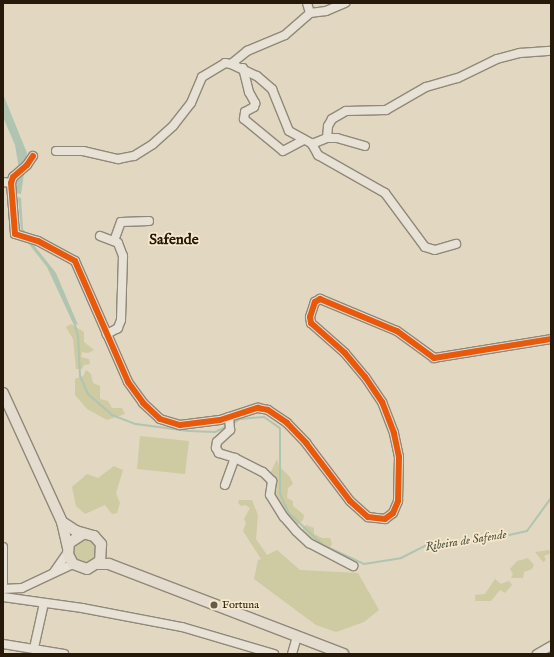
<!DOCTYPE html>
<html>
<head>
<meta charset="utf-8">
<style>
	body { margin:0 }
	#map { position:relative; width:554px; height:657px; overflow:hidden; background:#e2d7c0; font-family:"IM FELL English",serif }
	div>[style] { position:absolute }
	.green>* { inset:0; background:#cecaa1 }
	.round { border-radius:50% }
	.water>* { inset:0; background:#b0c4b2 }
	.stream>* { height:2px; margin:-1px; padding:0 1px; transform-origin:1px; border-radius:1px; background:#b0c4b2 }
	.roads { filter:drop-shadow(1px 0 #908879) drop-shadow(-1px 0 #908879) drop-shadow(0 1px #908879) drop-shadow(0 -1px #908879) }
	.minor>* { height:8px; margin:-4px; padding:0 4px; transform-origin:4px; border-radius:4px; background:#e7e1d6 }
	.major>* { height:10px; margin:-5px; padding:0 5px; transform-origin:5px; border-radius:5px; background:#e3dccf }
	.cycleway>* { height:6px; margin:-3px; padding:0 3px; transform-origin:3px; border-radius:3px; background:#e8590c }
	.dots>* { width:11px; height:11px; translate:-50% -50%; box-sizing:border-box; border:2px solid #f6e8cc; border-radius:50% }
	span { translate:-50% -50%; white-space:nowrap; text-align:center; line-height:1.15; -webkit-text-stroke:3.5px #f6e8cc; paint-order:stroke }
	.poi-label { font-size:11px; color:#261909 }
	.left { translate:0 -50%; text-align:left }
	.water-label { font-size:12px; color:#4f5242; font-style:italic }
	.district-label { font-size:15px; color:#261909; font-weight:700 }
	.frame { position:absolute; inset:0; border:4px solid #261909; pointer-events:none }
</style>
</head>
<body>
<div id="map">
	<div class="green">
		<i style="clip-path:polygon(71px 324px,84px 332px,84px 342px,94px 350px,88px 353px,82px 352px,81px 357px,89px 359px,90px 364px,84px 365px,82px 369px,76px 369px,73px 339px,66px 327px)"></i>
		<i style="clip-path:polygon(86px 370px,91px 374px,93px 383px,100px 386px,100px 399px,108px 401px,112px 408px,122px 408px,125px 414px,107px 420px,87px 409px,75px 395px,75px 379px,83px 376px)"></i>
		<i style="clip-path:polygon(140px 436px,189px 441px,185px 474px,137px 469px)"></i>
		<i style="clip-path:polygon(277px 459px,279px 466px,290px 477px,293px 484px,288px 488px,287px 498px,293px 501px,293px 506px,304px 515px,303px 520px,294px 527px,273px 492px,276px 488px,268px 478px)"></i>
		<i style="clip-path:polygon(114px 466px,123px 470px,116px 493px,120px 503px,117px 513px,112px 514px,105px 505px,85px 514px,76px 506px,72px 487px,87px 474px,98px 478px)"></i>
		<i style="clip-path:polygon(239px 500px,252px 500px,258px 515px,256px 539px,267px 555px,277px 550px,300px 570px,358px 573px,379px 610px,364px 622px,336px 632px,316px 625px,254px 579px,258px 560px,261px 559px,243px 531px,246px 523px,244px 519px,250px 508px,245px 505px,241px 506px,238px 503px)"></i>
		<i style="clip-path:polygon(306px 525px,314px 528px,314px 534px,322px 538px,330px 538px,332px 544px,328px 549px,302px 537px,302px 530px)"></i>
		<i class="round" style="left:71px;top:538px;width:26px;height:26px"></i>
		<i style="clip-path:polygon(549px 550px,551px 553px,544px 556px,546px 560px,543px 562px,535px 552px)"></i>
		<i style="clip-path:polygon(528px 558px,534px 565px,532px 569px,524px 572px,523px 578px,511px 578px,513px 574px,510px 569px,517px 561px)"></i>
		<i style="clip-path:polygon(495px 579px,501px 584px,509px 581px,512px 585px,505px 593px,500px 590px,491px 601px,475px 601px,475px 595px,485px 594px)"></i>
	</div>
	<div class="water">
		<i style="clip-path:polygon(3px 94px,27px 153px,21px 194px,15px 193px,19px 169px,15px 145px,3px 117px)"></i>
		<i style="clip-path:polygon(18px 197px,21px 198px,23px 229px,29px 236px,22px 235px,21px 230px)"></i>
		<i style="clip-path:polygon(25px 239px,29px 239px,56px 273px,78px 325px,73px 323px,47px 267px)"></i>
	</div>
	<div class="stream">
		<i style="left:74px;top:322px;width:15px;rotate:74deg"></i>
		<i style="left:78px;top:336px;width:40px;rotate:87.1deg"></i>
		<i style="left:80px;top:376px;width:20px;rotate:66deg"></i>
		<i style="left:88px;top:394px;width:32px;rotate:41deg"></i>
		<i style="left:112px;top:415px;width:26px;rotate:21deg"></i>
		<i style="left:136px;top:424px;width:53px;rotate:7.5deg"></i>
		<i style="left:189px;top:431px;width:26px;rotate:2deg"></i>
		<i style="left:215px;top:432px;width:14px;rotate:-25deg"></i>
		<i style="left:232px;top:424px;width:9px;rotate:-32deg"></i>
		<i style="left:240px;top:419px;width:24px;rotate:-5deg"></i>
		<i style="left:264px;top:417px;width:19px;rotate:35deg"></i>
		<i style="left:280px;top:428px;width:66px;rotate:90deg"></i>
		<i style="left:280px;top:494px;width:21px;rotate:65deg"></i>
		<i style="left:289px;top:513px;width:47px;rotate:43.3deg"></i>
		<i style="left:323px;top:545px;width:45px;rotate:24.9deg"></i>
		<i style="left:364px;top:564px;width:37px;rotate:-9deg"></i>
		<i style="left:401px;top:558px;width:29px;rotate:-27deg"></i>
		<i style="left:427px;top:545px;width:59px;rotate:-4.8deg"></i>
		<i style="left:486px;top:540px;width:42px;rotate:-12.4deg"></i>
		<i style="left:527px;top:531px;width:41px;rotate:-54deg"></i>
	</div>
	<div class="roads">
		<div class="minor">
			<i style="left:307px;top:3px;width:10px;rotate:73deg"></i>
			<i style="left:231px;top:64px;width:21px;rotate:-39deg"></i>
			<i style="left:247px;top:51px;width:41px;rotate:-22.8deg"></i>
			<i style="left:285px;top:35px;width:33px;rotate:-41deg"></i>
			<i style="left:310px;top:13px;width:16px;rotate:-7deg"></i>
			<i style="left:326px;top:11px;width:21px;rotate:-23deg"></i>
			<i style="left:243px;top:68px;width:25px;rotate:76deg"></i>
			<i style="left:249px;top:92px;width:13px;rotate:61deg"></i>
			<i style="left:255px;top:103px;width:4px;rotate:104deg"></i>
			<i style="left:254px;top:107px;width:10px;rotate:151deg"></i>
			<i style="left:245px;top:112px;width:7px;rotate:98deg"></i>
			<i style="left:244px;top:119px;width:50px;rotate:39.4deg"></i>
			<i style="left:283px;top:151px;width:24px;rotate:-28deg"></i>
			<i style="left:327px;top:138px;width:12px;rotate:-85deg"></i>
			<i style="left:328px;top:126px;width:8px;rotate:-60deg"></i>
			<i style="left:332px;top:119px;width:16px;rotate:-30deg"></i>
			<i style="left:346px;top:111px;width:40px;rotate:-1.4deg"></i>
			<i style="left:386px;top:110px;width:46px;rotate:-29.9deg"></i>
			<i style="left:426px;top:87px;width:33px;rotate:-16deg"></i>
			<i style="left:458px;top:78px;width:43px;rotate:-26deg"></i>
			<i style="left:497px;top:59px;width:24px;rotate:-15deg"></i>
			<i style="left:520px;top:53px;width:31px;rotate:-4deg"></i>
			<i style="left:312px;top:144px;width:16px;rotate:-22deg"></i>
			<i style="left:327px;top:138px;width:10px"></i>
			<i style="left:337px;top:138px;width:29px;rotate:16deg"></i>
			<i style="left:56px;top:151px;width:27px"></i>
			<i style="left:83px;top:151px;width:36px;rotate:13deg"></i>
			<i style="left:118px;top:159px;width:16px;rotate:-11deg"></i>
			<i style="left:134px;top:156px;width:22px;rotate:-32deg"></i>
			<i style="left:153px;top:144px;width:27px;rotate:-42deg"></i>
			<i style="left:173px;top:126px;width:29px;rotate:-52deg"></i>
			<i style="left:191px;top:103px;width:28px;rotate:-67deg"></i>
			<i style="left:202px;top:77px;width:27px;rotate:-31deg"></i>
			<i style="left:225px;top:63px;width:6px;rotate:9deg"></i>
			<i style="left:231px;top:64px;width:29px;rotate:25deg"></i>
			<i style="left:257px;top:76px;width:20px;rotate:41deg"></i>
			<i style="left:272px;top:89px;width:45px;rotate:68deg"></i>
			<i style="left:289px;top:131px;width:26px;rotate:29deg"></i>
			<i style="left:312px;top:144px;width:13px;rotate:61deg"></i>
			<i style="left:318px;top:155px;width:77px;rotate:29.6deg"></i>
			<i style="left:385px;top:193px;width:67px;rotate:53.5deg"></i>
			<i style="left:425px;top:247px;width:10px;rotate:17deg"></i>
			<i style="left:435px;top:250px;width:22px;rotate:-16deg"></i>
			<i style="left:33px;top:156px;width:11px;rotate:124deg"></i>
			<i style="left:27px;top:165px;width:18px;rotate:139deg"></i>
			<i style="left:13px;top:177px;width:6px;rotate:108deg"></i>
			<i style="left:11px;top:183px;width:51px;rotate:85.5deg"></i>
			<i style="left:15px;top:234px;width:24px;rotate:17deg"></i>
			<i style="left:38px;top:241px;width:42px;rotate:28.4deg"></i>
			<i style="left:75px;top:261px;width:132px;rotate:66.3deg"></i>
			<i style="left:128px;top:382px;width:26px;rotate:54deg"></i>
			<i style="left:143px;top:403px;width:23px;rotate:43deg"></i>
			<i style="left:160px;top:419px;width:21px;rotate:17deg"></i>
			<i style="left:180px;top:425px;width:40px;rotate:-7.1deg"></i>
			<i style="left:220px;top:420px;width:40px;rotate:-18deg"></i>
			<i style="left:258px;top:408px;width:10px;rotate:11deg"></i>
			<i style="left:268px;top:410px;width:23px;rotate:34deg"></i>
			<i style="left:287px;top:423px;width:28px;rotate:46deg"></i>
			<i style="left:306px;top:443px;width:73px;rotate:52.8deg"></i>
			<i style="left:350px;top:501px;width:24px;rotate:42deg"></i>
			<i style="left:368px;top:517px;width:17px;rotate:7deg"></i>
			<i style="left:385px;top:519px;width:10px;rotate:-37deg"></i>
			<i style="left:393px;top:513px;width:13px;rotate:-67deg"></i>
			<i style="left:398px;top:501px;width:44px;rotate:-88.7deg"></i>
			<i style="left:399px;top:457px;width:25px;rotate:-102deg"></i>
			<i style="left:394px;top:433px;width:33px;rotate:-111deg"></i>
			<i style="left:382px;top:402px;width:30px;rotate:-124deg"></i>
			<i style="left:365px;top:377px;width:31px;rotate:-130deg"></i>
			<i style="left:345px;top:353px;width:45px;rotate:-138.6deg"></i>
			<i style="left:311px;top:323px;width:6px;rotate:-99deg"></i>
			<i style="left:310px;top:317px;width:16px;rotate:-72deg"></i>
			<i style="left:315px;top:302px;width:6px;rotate:-31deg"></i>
			<i style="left:320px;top:299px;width:83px;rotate:22.6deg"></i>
			<i style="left:397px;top:331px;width:46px;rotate:36.1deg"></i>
			<i style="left:434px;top:358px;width:119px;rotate:-9.2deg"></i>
			<i style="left:3px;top:182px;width:8px;rotate:7deg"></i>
			<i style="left:100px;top:236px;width:19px;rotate:21deg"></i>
			<i style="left:118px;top:243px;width:14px;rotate:69deg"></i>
			<i style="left:123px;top:256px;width:64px;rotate:91.8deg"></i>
			<i style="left:121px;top:320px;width:9px;rotate:111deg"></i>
			<i style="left:118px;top:328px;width:13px;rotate:151deg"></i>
			<i style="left:114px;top:241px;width:20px;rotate:-70deg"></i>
			<i style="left:121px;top:222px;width:28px;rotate:-2deg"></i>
			<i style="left:235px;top:458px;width:31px;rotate:27deg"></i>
			<i style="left:263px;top:472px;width:13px;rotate:45deg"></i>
			<i style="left:272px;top:481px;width:14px;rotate:98deg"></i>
			<i style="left:270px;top:495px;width:26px;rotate:58deg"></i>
			<i style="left:284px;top:517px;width:18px;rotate:49deg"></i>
			<i style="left:296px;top:531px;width:18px;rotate:43deg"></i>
			<i style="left:309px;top:543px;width:50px;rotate:27.6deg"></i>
			<i style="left:225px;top:485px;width:29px;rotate:-70deg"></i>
			<i style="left:235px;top:458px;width:17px;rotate:-163deg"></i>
			<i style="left:219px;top:453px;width:6px;rotate:-121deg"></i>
			<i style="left:216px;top:448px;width:6px;rotate:-81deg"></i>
			<i style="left:217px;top:442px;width:18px;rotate:-43deg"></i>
			<i style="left:230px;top:430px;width:13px;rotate:-94deg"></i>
			<i style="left:3px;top:547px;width:38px;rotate:90deg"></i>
			<i style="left:54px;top:572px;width:24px;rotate:-55deg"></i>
			<i style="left:3px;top:589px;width:19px;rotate:-3deg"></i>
			<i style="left:22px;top:588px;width:56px;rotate:-25.2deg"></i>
			<i style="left:3px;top:597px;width:80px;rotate:7.9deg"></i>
			<i style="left:82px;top:608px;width:102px;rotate:10.8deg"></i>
			<i style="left:182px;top:627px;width:96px;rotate:16.4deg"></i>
			<i style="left:3px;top:644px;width:62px;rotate:9.3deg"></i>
			<i style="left:34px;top:648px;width:46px;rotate:-77.5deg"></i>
			<i style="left:292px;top:654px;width:18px;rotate:-74deg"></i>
			<i style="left:537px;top:654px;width:16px;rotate:-30deg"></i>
		</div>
		<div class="major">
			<i style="left:3px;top:393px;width:142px;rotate:65.4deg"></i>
			<i style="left:62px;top:522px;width:26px;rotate:77deg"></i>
			<i style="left:62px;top:522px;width:17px;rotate:33deg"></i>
			<i style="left:76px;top:531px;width:19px;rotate:16deg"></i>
			<i style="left:94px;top:536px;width:11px;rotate:49deg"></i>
			<i style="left:101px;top:544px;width:17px;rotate:93deg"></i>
			<i style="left:100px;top:561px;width:15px;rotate:148deg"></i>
			<i style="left:87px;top:569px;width:15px;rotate:-160deg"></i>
			<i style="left:73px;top:564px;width:11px;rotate:-117deg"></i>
			<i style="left:68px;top:554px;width:11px;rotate:-85deg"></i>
			<i style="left:69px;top:543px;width:17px;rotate:-33deg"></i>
			<i style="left:97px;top:564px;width:12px"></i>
			<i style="left:109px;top:564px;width:251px;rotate:21deg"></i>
		</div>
	</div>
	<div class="cycleway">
		<i style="left:33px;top:156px;width:11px;rotate:124deg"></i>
		<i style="left:27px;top:165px;width:18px;rotate:139deg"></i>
		<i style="left:13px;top:177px;width:6px;rotate:108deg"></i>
		<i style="left:11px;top:183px;width:51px;rotate:85.5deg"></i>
		<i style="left:15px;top:234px;width:24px;rotate:17deg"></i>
		<i style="left:38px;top:241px;width:42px;rotate:28.4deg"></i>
		<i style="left:75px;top:261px;width:132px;rotate:66.3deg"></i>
		<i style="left:128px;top:382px;width:26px;rotate:54deg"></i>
		<i style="left:143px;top:403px;width:23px;rotate:43deg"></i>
		<i style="left:160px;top:419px;width:21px;rotate:17deg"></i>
		<i style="left:180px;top:425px;width:40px;rotate:-7.1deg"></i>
		<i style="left:220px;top:420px;width:40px;rotate:-18deg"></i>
		<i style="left:258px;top:408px;width:10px;rotate:11deg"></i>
		<i style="left:268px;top:410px;width:23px;rotate:34deg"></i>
		<i style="left:287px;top:423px;width:28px;rotate:46deg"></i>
		<i style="left:306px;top:443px;width:73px;rotate:52.8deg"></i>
		<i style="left:350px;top:501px;width:24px;rotate:42deg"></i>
		<i style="left:368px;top:517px;width:17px;rotate:7deg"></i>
		<i style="left:385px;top:519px;width:10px;rotate:-37deg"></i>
		<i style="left:393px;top:513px;width:13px;rotate:-67deg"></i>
		<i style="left:398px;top:501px;width:44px;rotate:-88.7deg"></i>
		<i style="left:399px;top:457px;width:25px;rotate:-102deg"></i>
		<i style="left:394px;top:433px;width:33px;rotate:-111deg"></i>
		<i style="left:382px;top:402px;width:30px;rotate:-124deg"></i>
		<i style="left:365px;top:377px;width:31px;rotate:-130deg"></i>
		<i style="left:345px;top:353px;width:45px;rotate:-138.6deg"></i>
		<i style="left:311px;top:323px;width:6px;rotate:-99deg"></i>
		<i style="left:310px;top:317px;width:16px;rotate:-72deg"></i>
		<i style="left:315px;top:302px;width:6px;rotate:-31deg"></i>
		<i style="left:320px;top:299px;width:83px;rotate:22.6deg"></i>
		<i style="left:397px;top:331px;width:46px;rotate:36.1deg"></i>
		<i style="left:434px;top:358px;width:119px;rotate:-9.2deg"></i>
	</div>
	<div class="dots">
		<i style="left:214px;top:605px;background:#685c49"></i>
	</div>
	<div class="poi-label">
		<span class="left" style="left:222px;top:605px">Fortuna</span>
	</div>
	<div class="water-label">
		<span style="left:466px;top:541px;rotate:-9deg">Ribeira de Safende</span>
	</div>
	<div class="district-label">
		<span style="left:174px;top:240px">Safende</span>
	</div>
	<div class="frame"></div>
</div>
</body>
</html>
